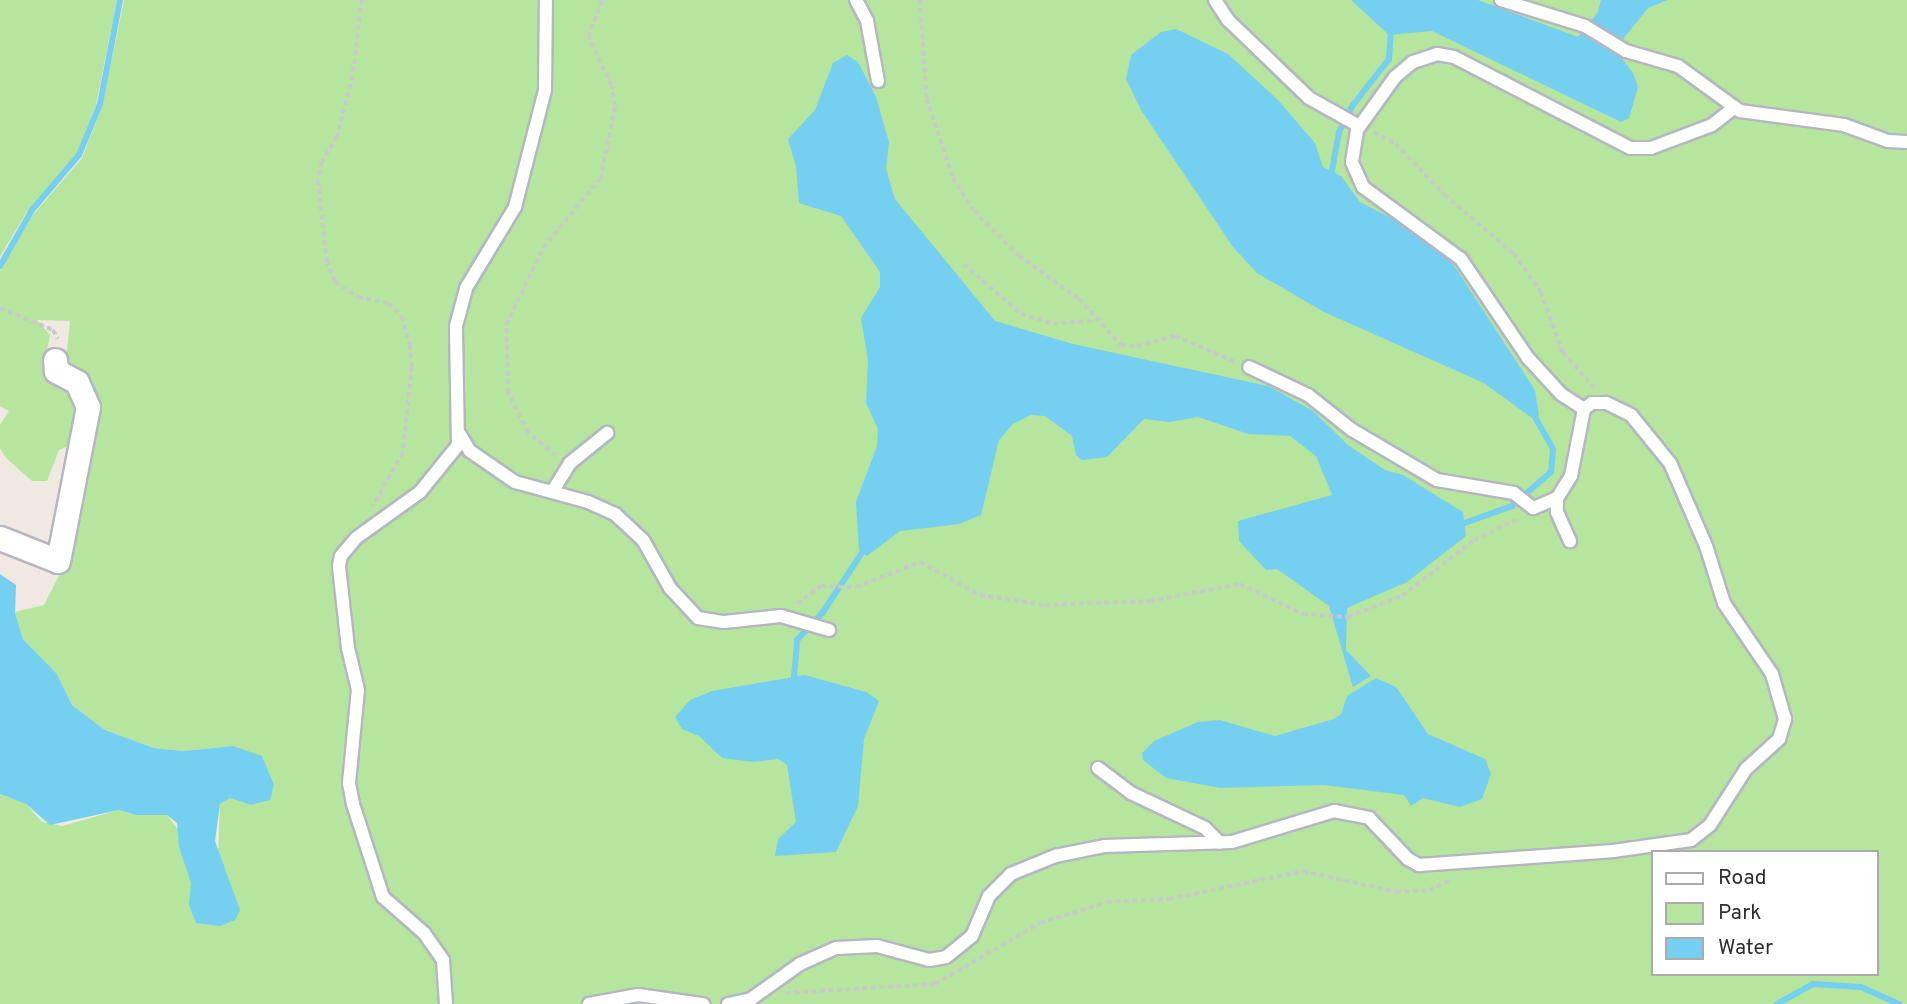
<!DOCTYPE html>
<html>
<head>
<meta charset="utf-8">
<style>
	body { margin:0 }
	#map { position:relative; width:1907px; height:1004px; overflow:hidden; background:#efe9e1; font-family:Overpass,sans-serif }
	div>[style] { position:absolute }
	.green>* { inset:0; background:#b6e59e }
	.water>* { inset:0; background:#75cff0 }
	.stream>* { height:6px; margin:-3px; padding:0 3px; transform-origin:3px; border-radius:3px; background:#75cff0 }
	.path>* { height:3.5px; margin-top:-1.75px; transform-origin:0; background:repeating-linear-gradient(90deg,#c9c9c9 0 5px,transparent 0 8.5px) }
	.roads { filter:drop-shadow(2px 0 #b4b7c1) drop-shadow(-2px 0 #b4b7c1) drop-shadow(0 2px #b4b7c1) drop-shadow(0 -2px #b4b7c1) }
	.lane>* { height:12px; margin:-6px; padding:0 6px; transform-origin:6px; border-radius:6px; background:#fff }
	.street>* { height:23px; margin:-11.5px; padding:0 11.5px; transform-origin:11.5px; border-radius:11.5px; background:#fff }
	span { translate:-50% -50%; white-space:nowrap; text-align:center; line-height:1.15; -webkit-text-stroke:5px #fff; paint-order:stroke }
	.legend { position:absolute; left:1651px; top:850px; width:228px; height:126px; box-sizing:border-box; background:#fff; border:2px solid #ababab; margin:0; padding:9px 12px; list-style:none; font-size:21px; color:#2e2e2e }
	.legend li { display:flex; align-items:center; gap:14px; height:35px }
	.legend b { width:35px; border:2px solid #ababab }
</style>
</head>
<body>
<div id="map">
	<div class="green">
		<i style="clip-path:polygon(0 0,117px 0,96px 105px,76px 155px,26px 213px,0 257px)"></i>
		<i style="clip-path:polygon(evenodd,124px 0,1907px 0,1907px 1004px,0 1004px,0 794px,26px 804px,42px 822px,62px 826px,119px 810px,136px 815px,167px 815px,240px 910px,218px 855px,220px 804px,230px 798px,251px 805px,269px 800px,274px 785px,233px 746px,183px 751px,154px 748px,105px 730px,72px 705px,57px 674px,23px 639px,15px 612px,44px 605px,65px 564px,92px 419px,66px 362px,70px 321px,37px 320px,50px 335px,43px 370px,79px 396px,76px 442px,59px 450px,47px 481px,32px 481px,6px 458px,0 448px,0 425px,9px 411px,0 406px,0 271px,32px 216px,82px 158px,102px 107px,124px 0,1653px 852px,1877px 852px,1877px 974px,1653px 974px,1653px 852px)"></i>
	</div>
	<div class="water">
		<i style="clip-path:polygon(1351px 0,1478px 0,1578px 37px,1598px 12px,1601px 0,1668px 0,1648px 8px,1615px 49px,1633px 73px,1638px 87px,1629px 118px,1621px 122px,1432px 31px,1389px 35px)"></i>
		<i style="clip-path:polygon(1176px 29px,1228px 54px,1278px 100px,1315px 143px,1323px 167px,1341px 176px,1360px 202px,1416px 231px,1453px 264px,1535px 390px,1539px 415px,1532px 418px,1484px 383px,1324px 312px,1257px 273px,1233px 247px,1141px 110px,1126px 79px,1131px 55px,1161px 32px)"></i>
		<i style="clip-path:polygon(847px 55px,858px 62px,876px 97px,889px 142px,886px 169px,895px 199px,995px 321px,1073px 344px,1268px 386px,1313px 411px,1348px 445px,1385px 470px,1403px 475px,1463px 512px,1466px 536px,1407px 582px,1347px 608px,1346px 650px,1371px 676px,1353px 687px,1329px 606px,1277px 569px,1266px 570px,1239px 541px,1238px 521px,1332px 495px,1316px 456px,1290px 436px,1248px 434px,1198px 417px,1170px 422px,1144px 419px,1107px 457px,1082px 460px,1076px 455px,1072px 436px,1045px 416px,1031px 415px,1013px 424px,999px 440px,981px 515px,959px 524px,900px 531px,867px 556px,859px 550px,856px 502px,877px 446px,878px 429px,866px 403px,868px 361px,861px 318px,880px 287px,880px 272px,841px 216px,799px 203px,796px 166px,788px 139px,815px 110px,833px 63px)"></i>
		<i style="clip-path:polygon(0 574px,16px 585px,15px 612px,23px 639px,57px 674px,72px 705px,105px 730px,154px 748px,183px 751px,233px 746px,262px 756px,274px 785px,270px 800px,251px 805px,230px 798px,220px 804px,215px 841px,240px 910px,235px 920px,220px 926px,196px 923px,189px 905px,191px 883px,179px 847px,177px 823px,167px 815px,136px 815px,119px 810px,50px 825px,26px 804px,0 794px)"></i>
		<i style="clip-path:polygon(805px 675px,866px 692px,879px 701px,864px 739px,858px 806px,836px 852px,775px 856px,778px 839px,796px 822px,787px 765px,778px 759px,754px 762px,722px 758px,699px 736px,682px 729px,675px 717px,690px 700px,712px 691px)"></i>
		<i style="clip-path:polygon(1376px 678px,1396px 687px,1428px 734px,1485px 759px,1491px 774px,1482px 799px,1460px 807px,1423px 798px,1411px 806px,1404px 795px,1324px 785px,1220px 788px,1166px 778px,1143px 760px,1142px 753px,1154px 741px,1198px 722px,1220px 720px,1275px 736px,1334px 719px,1341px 714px,1347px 696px)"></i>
	</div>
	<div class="stream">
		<i style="left:1331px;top:176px;width:45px;rotate:-79.7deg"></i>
		<i style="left:1339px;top:132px;width:30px;rotate:-63deg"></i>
		<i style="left:1353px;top:105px;width:58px;rotate:-52deg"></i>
		<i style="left:1389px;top:59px;width:30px;rotate:-86deg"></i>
		<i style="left:0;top:266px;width:64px;rotate:-60.3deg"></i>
		<i style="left:32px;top:210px;width:72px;rotate:-49.5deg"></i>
		<i style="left:79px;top:155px;width:55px;rotate:-67.6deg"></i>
		<i style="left:100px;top:104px;width:106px;rotate:-79.1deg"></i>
		<i style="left:1459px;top:525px;width:56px;rotate:-19.7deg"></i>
		<i style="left:1512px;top:506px;width:52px;rotate:-41.1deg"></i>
		<i style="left:1551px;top:472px;width:23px;rotate:-85deg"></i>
		<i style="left:1553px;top:449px;width:45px;rotate:-119.4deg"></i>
		<i style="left:794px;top:677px;width:37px;rotate:-85deg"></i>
		<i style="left:797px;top:640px;width:38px;rotate:-47deg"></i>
		<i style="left:823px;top:612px;width:77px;rotate:-56.7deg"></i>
		<i style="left:1777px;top:1004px;width:41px;rotate:-29.1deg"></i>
		<i style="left:1813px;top:984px;width:48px;rotate:3.6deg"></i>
		<i style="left:1861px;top:987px;width:42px;rotate:24.1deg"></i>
	</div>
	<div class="path">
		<i style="left:362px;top:0;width:77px;rotate:96.8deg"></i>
		<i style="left:353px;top:76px;width:63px;rotate:104.7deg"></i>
		<i style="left:337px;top:137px;width:29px;rotate:121deg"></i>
		<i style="left:322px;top:162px;width:19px;rotate:102deg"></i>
		<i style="left:318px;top:181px;width:81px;rotate:83.6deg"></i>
		<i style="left:327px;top:261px;width:22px;rotate:69deg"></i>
		<i style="left:335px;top:282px;width:27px;rotate:33deg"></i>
		<i style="left:358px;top:297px;width:32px;rotate:11deg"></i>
		<i style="left:389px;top:303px;width:19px;rotate:47deg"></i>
		<i style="left:402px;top:317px;width:29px;rotate:74deg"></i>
		<i style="left:410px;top:345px;width:22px;rotate:85deg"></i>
		<i style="left:412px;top:367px;width:86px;rotate:96deg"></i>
		<i style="left:403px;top:453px;width:61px;rotate:119.5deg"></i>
		<i style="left:920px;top:0;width:99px;rotate:86deg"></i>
		<i style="left:927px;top:99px;width:83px;rotate:71.8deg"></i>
		<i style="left:953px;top:178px;width:39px;rotate:58deg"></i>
		<i style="left:974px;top:211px;width:64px;rotate:45deg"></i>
		<i style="left:1019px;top:256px;width:74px;rotate:35.6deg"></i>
		<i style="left:1079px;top:299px;width:62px;rotate:47.6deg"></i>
		<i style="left:1121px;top:345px;width:16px;rotate:4deg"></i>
		<i style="left:1137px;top:346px;width:39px;rotate:-15deg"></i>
		<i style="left:1175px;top:336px;width:66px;rotate:23.1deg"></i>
		<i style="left:1374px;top:132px;width:25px;rotate:29deg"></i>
		<i style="left:1396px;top:144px;width:71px;rotate:46.1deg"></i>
		<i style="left:1445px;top:195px;width:91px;rotate:40.5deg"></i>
		<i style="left:1514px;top:254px;width:47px;rotate:54.6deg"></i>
		<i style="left:1541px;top:292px;width:65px;rotate:70.2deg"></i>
		<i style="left:1563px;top:353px;width:47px;rotate:47.6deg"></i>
		<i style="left:964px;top:264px;width:76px;rotate:41.3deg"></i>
		<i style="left:1021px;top:314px;width:34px;rotate:17deg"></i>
		<i style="left:1053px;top:324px;width:43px;rotate:-5.3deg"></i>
		<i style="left:0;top:308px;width:57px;rotate:22.5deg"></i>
		<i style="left:53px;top:330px;width:10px;rotate:61deg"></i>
		<i style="left:556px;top:456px;width:36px;rotate:-141deg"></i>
		<i style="left:528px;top:433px;width:45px;rotate:-116.6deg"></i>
		<i style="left:508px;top:393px;width:68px;rotate:-91.7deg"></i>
		<i style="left:506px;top:325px;width:85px;rotate:-64.3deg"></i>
		<i style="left:543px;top:248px;width:89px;rotate:-50.4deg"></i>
		<i style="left:600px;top:179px;width:75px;rotate:-78.4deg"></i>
		<i style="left:615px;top:106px;width:20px;rotate:-101deg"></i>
		<i style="left:611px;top:86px;width:54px;rotate:-115.1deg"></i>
		<i style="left:588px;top:37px;width:40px;rotate:-69deg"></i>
		<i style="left:797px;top:604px;width:30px;rotate:-37deg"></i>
		<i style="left:821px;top:586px;width:35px;rotate:2deg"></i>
		<i style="left:856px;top:587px;width:69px;rotate:-21.3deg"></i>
		<i style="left:920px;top:562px;width:68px;rotate:28.8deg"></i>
		<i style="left:980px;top:595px;width:66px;rotate:8.7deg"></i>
		<i style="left:1045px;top:605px;width:105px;rotate:-2.2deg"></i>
		<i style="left:1150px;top:601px;width:92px;rotate:-10.7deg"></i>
		<i style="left:1240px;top:584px;width:70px;rotate:25.5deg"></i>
		<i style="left:1303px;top:614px;width:45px;rotate:3.8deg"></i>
		<i style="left:1348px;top:617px;width:58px;rotate:-21.3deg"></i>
		<i style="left:1402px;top:596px;width:91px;rotate:-37.9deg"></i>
		<i style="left:1474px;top:540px;width:51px;rotate:-25.6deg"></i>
		<i style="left:786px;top:993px;width:149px;rotate:-3.5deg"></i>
		<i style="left:935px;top:984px;width:121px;rotate:-30.2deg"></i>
		<i style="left:1040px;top:923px;width:70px;rotate:-17.4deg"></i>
		<i style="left:1107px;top:902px;width:62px;rotate:-2.8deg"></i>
		<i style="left:1169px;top:899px;width:137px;rotate:-11.8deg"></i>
		<i style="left:1303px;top:871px;width:95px;rotate:12.7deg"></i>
		<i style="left:1396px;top:892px;width:33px;rotate:-3deg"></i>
		<i style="left:1429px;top:890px;width:26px;rotate:-25deg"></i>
	</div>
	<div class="roads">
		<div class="lane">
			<i style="left:856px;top:0;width:24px;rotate:62deg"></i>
			<i style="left:867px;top:21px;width:61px;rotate:79.6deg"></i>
			<i style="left:1215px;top:0;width:24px;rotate:57deg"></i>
			<i style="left:1228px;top:20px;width:112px;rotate:43.9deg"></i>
			<i style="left:1309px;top:98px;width:57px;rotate:29.2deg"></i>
			<i style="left:1501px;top:0;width:88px;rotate:17.2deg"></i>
			<i style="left:1585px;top:26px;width:48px;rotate:31.4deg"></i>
			<i style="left:1626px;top:51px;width:54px;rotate:16.1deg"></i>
			<i style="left:1678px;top:66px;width:77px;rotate:36deg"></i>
			<i style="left:1740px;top:111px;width:105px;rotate:7.7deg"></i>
			<i style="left:1844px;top:125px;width:47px;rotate:20deg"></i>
			<i style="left:1888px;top:141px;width:19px;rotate:3deg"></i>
			<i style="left:1584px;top:409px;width:27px;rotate:-147deg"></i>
			<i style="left:1561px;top:394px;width:49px;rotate:-132.5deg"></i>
			<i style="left:1528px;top:358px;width:120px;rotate:-124.1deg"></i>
			<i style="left:1461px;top:259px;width:122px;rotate:-143.7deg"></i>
			<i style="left:1363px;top:187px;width:27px;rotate:-114deg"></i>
			<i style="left:1352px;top:162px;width:32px;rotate:-81deg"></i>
			<i style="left:1357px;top:130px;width:65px;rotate:-54.4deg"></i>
			<i style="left:1395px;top:77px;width:23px;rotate:-40deg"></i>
			<i style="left:1413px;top:62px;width:25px;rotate:-18deg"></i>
			<i style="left:1437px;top:54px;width:17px;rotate:10deg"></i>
			<i style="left:1454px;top:57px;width:198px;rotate:27.3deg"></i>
			<i style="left:1630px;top:148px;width:21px"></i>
			<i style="left:1651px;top:148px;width:65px;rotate:-20.7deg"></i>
			<i style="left:1712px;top:125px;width:28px;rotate:-38deg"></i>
			<i style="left:459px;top:433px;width:21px;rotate:59deg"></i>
			<i style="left:470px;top:451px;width:55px;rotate:34.6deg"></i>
			<i style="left:515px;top:482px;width:76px;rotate:15.3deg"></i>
			<i style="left:588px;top:502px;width:30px;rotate:24deg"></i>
			<i style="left:615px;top:514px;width:38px;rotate:43deg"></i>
			<i style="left:643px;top:540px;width:55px;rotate:60.6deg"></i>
			<i style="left:670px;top:588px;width:41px;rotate:47deg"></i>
			<i style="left:698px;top:618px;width:26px;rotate:9deg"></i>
			<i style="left:724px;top:622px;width:57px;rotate:-6deg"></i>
			<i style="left:781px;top:616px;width:50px;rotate:16.3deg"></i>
			<i style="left:552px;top:492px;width:34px;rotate:-58deg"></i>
			<i style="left:570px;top:463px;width:48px;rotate:-39deg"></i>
			<i style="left:1557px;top:498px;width:14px;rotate:90deg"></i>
			<i style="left:1557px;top:512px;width:32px;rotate:66deg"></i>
			<i style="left:1098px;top:768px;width:41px;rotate:37.1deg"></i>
			<i style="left:1131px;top:793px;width:82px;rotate:25.3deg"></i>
			<i style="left:1205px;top:828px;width:21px;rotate:45deg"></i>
			<i style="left:446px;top:1004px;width:44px;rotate:-93.9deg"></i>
			<i style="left:443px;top:960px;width:33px;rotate:-125deg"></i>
			<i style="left:424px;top:933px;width:55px;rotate:-138.7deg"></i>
			<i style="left:383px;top:897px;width:98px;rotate:-107.9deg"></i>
			<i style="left:353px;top:804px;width:21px;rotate:-101deg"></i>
			<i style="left:349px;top:783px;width:93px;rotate:-84.5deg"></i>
			<i style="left:358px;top:690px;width:43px;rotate:-103.4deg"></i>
			<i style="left:348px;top:648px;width:82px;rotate:-96.3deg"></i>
			<i style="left:339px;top:566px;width:10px;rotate:-79deg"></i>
			<i style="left:341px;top:556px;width:23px;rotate:-50deg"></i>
			<i style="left:356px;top:538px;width:79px;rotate:-35.7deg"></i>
			<i style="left:420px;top:492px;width:60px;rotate:-51deg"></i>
			<i style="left:458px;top:445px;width:119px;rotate:-91deg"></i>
			<i style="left:456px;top:326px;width:39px;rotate:-75deg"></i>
			<i style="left:466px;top:288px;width:95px;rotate:-58.8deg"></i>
			<i style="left:515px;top:207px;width:121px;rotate:-75.6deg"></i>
			<i style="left:545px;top:90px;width:90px;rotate:-89.4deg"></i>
			<i style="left:589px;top:1004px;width:50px;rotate:-10.4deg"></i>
			<i style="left:638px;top:995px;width:66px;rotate:7.9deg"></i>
			<i style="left:728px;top:1004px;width:24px;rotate:-12deg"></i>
			<i style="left:751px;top:999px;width:60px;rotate:-35.5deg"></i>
			<i style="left:800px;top:964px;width:39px;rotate:-24deg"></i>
			<i style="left:836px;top:948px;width:41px;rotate:-2.8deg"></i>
			<i style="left:877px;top:946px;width:54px;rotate:15.1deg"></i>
			<i style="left:929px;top:960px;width:17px;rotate:-10deg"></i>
			<i style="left:946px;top:957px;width:33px;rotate:-39deg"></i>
			<i style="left:972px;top:936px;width:43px;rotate:-67deg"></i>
			<i style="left:989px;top:896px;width:31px;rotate:-45deg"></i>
			<i style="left:1011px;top:874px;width:48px;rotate:-22.2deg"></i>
			<i style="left:1055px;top:856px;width:50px;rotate:-11.5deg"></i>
			<i style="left:1104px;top:846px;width:128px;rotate:-1.8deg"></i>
			<i style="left:1232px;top:842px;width:107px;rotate:-16.9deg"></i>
			<i style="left:1334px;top:811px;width:36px;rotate:11deg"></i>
			<i style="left:1369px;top:818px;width:57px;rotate:46.4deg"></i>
			<i style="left:1408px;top:859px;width:13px;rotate:29deg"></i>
			<i style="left:1419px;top:865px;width:195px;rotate:-4.1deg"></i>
			<i style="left:1613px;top:851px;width:79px;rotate:-8deg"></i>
			<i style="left:1691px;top:840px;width:24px;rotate:-38deg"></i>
			<i style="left:1710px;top:825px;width:67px;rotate:-57.3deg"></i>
			<i style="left:1746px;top:769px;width:45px;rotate:-42.3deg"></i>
			<i style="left:1779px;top:739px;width:21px;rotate:-73deg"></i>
			<i style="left:1785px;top:719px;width:47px;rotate:-106.1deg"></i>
			<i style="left:1772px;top:674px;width:86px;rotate:-124.1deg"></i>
			<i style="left:1724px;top:603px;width:60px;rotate:-107.5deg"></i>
			<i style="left:1706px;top:546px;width:90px;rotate:-113.4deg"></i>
			<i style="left:1670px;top:463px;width:62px;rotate:-129.1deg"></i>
			<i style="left:1631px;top:415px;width:28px;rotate:-154deg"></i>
			<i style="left:1606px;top:403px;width:14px;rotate:180deg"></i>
			<i style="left:1592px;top:403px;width:10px;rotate:143deg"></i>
			<i style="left:1584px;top:409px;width:68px;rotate:101deg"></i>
			<i style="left:1571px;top:476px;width:26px;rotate:122deg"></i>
			<i style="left:1557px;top:498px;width:26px;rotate:157deg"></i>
			<i style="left:1533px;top:508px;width:24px;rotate:-142deg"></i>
			<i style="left:1514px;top:493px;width:78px;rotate:-170.4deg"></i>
			<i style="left:1437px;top:480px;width:99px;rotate:-149.5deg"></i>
			<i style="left:1352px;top:430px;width:56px;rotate:-141.5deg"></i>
			<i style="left:1308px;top:395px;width:65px;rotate:-154.6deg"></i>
		</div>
		<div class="street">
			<i style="left:0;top:538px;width:62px;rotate:21.6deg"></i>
			<i style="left:58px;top:561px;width:157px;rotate:-79deg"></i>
			<i style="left:88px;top:407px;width:27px;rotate:-114deg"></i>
			<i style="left:77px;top:382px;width:24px;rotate:-152deg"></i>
			<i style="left:56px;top:371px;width:11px;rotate:-95deg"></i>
		</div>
	</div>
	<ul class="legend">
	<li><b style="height:9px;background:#fff"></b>Road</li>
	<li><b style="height:19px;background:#b6e59e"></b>Park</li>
	<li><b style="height:19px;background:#75cff0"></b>Water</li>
	</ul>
</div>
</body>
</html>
